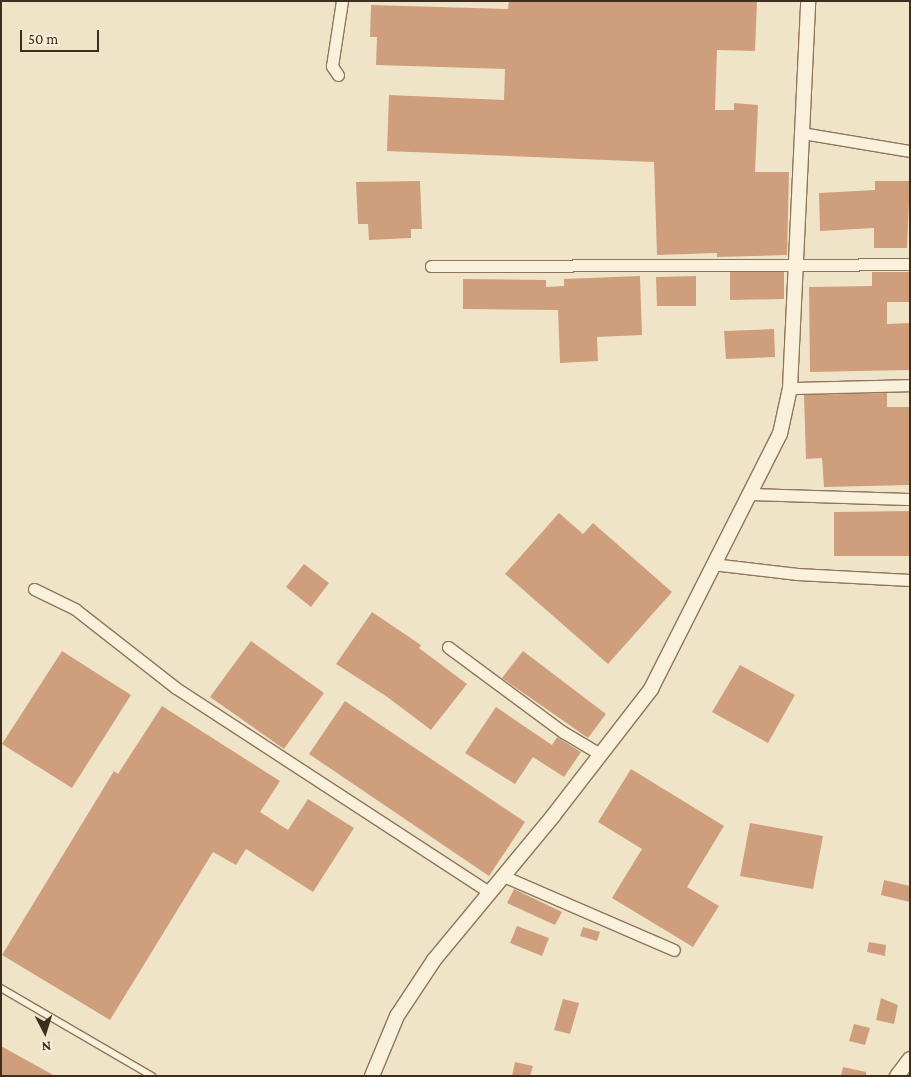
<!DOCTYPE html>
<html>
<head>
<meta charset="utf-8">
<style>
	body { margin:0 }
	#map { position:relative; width:911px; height:1077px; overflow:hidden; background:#f0e4c8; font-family:"Crimson Pro",serif }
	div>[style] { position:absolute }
	.building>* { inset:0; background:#cf9f7d }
	.roads { filter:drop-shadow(1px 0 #8d765c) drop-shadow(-1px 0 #8d765c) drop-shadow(0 1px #8d765c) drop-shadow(0 -1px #8d765c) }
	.service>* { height:5.5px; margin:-2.75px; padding:0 2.75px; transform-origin:2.75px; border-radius:2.75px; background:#faf1dc }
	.minor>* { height:11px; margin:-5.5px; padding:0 5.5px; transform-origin:5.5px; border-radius:5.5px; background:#faf1dc }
	.tertiary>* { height:14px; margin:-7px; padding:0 7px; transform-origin:7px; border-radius:7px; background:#faf1dc }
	span { translate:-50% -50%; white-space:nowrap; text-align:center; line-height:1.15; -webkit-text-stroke:5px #f7eed8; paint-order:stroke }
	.frame { position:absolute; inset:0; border:2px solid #3d2e20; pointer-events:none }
	.north { position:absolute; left:20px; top:1007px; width:50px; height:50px; -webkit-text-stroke:4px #f7eed8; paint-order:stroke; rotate:175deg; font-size:14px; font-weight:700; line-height:20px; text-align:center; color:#3d2e20 }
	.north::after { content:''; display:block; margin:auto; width:18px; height:22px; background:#3d2e20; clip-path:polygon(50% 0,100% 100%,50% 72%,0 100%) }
	.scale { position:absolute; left:20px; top:30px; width:79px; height:22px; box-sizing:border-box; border:2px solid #3d2e20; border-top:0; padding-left:6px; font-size:15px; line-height:18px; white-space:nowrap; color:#3d2e20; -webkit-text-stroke:4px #f7eed8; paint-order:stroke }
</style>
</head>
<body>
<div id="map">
	<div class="building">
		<i style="clip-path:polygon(509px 1px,757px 1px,755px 51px,717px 50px,715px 110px,734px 110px,734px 103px,758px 105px,755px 172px,789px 172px,787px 255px,717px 257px,717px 253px,657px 255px,654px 162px,387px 151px,389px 95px,504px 100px,505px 69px,376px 65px,377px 37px,370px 37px,371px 5px,508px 9px)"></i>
		<i style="clip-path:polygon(420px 181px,422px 229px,411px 229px,411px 238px,369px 240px,368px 224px,358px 224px,356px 182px)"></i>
		<i style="clip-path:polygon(875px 181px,910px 181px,907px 248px,874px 248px,874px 228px,820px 231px,819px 193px,875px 190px)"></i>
		<i style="clip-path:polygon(730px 272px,784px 272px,784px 299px,730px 300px)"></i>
		<i style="clip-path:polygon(872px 272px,910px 272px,910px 302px,887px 302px,887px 324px,910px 323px,910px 370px,810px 372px,809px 287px,872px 286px)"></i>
		<i style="clip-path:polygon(640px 276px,642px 335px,597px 337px,598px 361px,560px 363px,558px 310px,463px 309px,463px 279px,546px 280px,546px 287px,564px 286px,564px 279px)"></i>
		<i style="clip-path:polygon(696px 276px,696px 306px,657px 306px,656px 277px)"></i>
		<i style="clip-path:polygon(774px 329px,775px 357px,726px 359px,724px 331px)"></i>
		<i style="clip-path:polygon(887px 393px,887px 407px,910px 407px,910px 485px,824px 487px,822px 458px,806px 459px,804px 395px)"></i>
		<i style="clip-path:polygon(910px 511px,910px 556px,834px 556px,834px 512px)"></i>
		<i style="clip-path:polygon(559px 513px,583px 534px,593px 523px,672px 592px,608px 664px,505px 574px)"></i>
		<i style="clip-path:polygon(304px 564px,329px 583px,311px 607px,286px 587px)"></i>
		<i style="clip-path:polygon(372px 612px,421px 645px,419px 648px,467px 684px,431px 730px,386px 696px,336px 664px)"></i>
		<i style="clip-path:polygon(251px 641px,324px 693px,284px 749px,210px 697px)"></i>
		<i style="clip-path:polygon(62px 651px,131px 695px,72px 788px,2px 744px)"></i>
		<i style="clip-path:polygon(523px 651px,606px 714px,588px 738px,502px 678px)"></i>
		<i style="clip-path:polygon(740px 665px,795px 695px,768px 743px,712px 712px)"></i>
		<i style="clip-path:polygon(345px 701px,525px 822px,489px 876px,309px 754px)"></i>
		<i style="clip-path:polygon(162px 706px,280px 781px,260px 812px,288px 830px,308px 799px,354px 828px,313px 892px,246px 849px,236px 865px,213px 852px,110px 1020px,2px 955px,114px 771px,118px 774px)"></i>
		<i style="clip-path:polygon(496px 707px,552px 745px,557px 737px,581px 752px,564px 777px,533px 757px,515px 784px,465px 753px)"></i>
		<i style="clip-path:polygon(631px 769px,724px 826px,687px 887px,719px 906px,693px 947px,612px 898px,642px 849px,598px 822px)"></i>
		<i style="clip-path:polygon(750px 823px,823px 836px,813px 889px,740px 876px)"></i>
		<i style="clip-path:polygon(884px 880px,910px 886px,910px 902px,881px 895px)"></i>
		<i style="clip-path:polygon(514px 889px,562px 912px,555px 925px,507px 903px)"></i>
		<i style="clip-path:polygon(517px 926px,549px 938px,542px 956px,510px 943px)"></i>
		<i style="clip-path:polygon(583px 927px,600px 932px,597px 941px,580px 936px)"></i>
		<i style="clip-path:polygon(869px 942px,886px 945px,885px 956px,867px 952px)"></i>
		<i style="clip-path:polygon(881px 998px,898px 1005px,894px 1024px,876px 1020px)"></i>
		<i style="clip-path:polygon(563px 999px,579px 1003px,570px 1034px,554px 1030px)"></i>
		<i style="clip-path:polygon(854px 1024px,870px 1028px,865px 1045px,849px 1041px)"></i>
		<i style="clip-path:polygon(1px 1046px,55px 1076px,1px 1076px)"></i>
		<i style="clip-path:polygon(515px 1062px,533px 1066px,530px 1076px,512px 1076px)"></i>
		<i style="clip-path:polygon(843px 1067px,866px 1072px,866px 1076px,841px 1076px)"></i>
	</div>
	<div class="roads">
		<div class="service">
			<i style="left:1px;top:988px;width:175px;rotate:30.2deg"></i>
		</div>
		<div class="minor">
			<i style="left:338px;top:75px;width:11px;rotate:-124deg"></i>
			<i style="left:332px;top:66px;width:66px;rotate:-81.3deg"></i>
			<i style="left:802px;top:133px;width:109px;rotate:9.5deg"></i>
			<i style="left:431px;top:266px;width:479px;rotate:-0.2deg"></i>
			<i style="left:790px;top:388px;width:120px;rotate:-1.4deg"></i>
			<i style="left:748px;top:494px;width:162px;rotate:1.8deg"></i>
			<i style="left:712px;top:564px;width:86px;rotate:6.7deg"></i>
			<i style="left:797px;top:574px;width:113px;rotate:3deg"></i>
			<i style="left:34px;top:589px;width:46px;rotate:26deg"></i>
			<i style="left:75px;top:609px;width:128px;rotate:38deg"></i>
			<i style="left:176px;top:688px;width:374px;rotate:33.1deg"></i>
			<i style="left:448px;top:647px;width:143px;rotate:36.5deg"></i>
			<i style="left:563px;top:732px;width:43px;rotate:30.7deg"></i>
			<i style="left:503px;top:876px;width:186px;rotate:23.4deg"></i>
		</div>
		<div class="tertiary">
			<i style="left:372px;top:1076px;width:65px;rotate:-67.4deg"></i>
			<i style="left:397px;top:1016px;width:67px;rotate:-56.5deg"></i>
			<i style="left:434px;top:960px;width:187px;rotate:-50.4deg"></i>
			<i style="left:553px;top:816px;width:160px;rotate:-52.3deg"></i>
			<i style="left:651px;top:689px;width:286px;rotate:-63.2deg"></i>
			<i style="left:780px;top:434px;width:47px;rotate:-77.7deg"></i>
			<i style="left:790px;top:388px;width:387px;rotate:-87.3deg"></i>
			<i style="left:897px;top:1076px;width:21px;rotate:-53deg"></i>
		</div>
	</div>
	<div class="frame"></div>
	<div class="north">N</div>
	<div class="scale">50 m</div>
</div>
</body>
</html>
